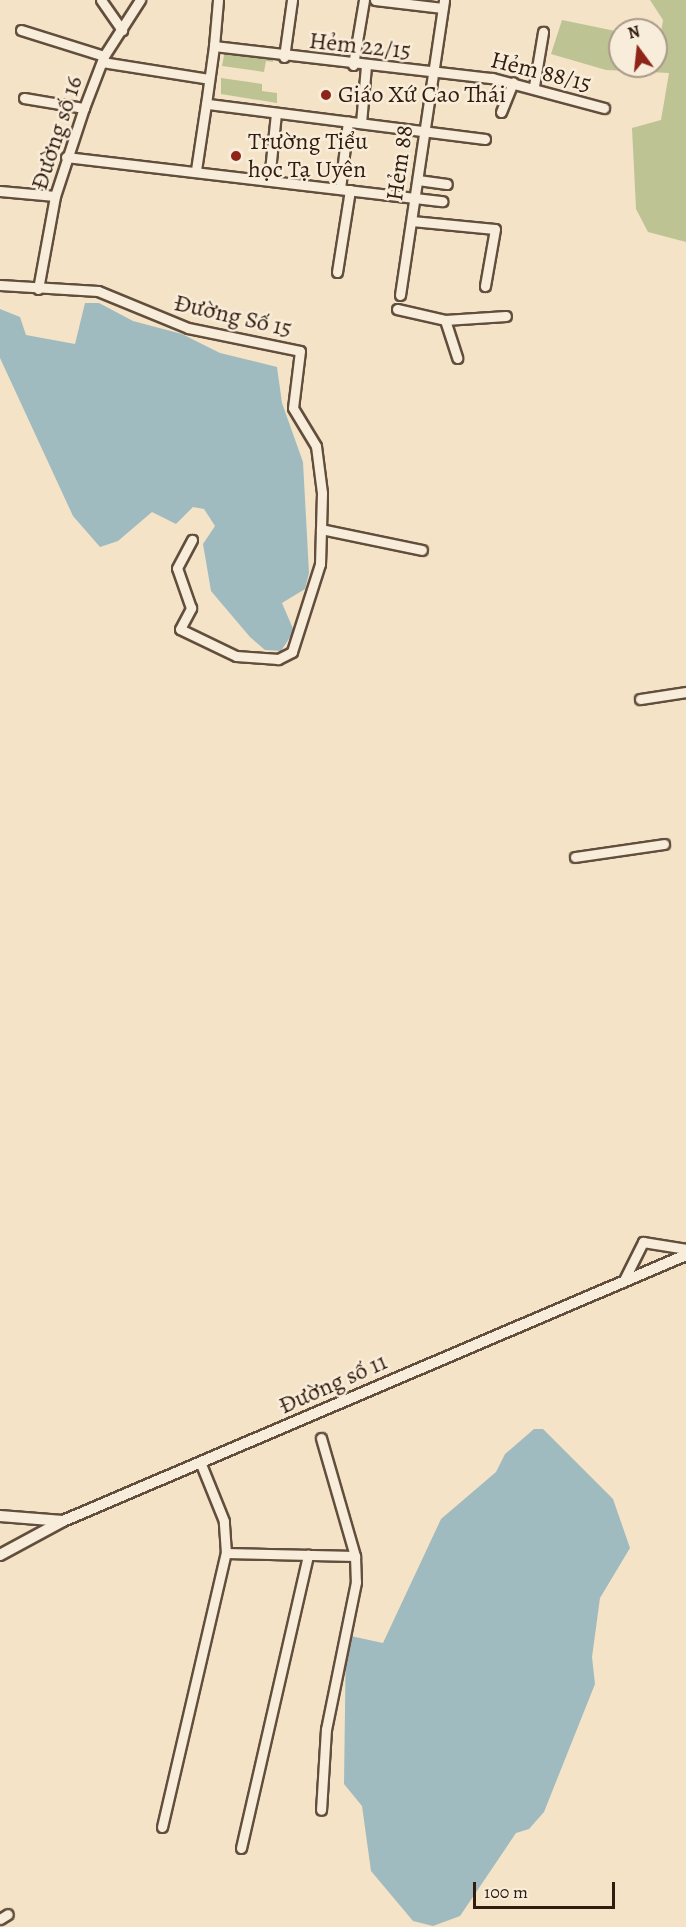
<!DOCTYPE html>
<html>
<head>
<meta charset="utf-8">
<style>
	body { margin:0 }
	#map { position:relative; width:686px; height:1927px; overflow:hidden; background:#f4e3c6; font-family:Alegreya,serif }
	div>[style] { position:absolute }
	.green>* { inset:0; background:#bec393 }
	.water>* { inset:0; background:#a0bbbf }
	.roads { filter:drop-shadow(2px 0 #624e3c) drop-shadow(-2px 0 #624e3c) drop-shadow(0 2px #624e3c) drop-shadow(0 -2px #624e3c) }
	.minor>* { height:9px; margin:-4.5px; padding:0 4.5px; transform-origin:4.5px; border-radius:4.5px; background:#f8edda }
	.tertiary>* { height:10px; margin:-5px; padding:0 5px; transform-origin:5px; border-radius:5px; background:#f8edda }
	.dots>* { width:16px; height:16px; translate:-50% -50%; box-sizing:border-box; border:3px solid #f8edda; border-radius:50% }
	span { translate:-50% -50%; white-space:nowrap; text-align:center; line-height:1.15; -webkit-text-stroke:5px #f8edda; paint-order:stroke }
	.street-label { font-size:24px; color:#321c0e }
	.poi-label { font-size:24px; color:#321c0e }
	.left { translate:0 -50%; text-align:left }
	.north { position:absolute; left:608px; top:18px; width:60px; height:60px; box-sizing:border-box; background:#f8edda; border:2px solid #a99988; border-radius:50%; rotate:345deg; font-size:16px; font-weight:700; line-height:24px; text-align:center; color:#321c0e }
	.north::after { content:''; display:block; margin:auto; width:21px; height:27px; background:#8f2418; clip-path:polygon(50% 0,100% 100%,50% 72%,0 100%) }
	.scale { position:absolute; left:473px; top:1882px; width:142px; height:27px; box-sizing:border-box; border:3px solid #321c0e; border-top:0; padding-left:8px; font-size:18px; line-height:21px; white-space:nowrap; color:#321c0e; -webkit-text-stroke:4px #f8edda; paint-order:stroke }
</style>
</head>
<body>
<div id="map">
	<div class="green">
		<i style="clip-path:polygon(650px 0,686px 0,686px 242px,648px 232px,636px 209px,632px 128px,661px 120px,669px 73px,606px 70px,551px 54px,562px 20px,620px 32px,620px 66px,656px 66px,663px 20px)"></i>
		<i style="clip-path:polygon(225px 50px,274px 56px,273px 62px,266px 61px,264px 72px,222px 66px)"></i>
		<i style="clip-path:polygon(221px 78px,262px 84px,262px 91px,277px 93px,277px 103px,221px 94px)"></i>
	</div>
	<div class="water">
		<i style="clip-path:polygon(85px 303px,99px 303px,133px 321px,182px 334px,220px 353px,277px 367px,282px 403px,303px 462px,309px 573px,305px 589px,282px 603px,294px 631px,281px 651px,265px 650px,250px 637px,211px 591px,203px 544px,215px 526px,204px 509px,193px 507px,176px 524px,152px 512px,118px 541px,100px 547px,73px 516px,0 358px,0 309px,20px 317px,26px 335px,75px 344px)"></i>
		<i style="clip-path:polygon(534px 1429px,543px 1429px,613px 1499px,630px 1548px,600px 1598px,592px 1657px,595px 1684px,544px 1812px,529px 1829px,516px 1833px,460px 1916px,433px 1926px,413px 1921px,371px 1871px,362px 1806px,344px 1784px,346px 1635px,383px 1643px,441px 1519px,496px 1472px,505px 1454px)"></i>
	</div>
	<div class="roads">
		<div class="minor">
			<i style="left:101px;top:0;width:37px;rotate:55deg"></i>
			<i style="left:375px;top:0;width:68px;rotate:6.7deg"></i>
			<i style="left:21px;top:30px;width:87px;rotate:17.4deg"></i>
			<i style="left:214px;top:46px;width:46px;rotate:-85deg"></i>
			<i style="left:284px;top:57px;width:58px;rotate:-82deg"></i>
			<i style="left:102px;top:62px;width:108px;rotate:9deg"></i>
			<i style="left:353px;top:65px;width:66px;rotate:-80.4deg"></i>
			<i style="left:534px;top:86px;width:55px;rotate:-80.5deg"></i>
			<i style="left:24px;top:98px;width:61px;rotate:9.5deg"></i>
			<i style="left:501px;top:112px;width:32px;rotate:-68deg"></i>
			<i style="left:361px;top:123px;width:57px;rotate:-85deg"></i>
			<i style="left:485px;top:139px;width:281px;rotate:-172.8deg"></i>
			<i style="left:206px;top:104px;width:59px;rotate:-82.1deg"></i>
			<i style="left:214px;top:46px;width:280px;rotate:6.6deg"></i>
			<i style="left:492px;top:78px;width:116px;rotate:15deg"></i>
			<i style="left:66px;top:157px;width:379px;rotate:6.7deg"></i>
			<i style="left:196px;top:170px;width:67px;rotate:-81.4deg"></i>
			<i style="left:269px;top:180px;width:67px;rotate:-84deg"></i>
			<i style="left:418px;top:180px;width:29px;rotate:8deg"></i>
			<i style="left:340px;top:189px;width:68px;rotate:-83.3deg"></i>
			<i style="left:0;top:191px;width:55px;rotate:5.2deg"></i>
			<i style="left:412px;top:221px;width:83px;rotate:5.5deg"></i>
			<i style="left:495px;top:229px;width:58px;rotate:100deg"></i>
			<i style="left:337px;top:272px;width:83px;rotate:-81deg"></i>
			<i style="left:0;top:285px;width:98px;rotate:3.5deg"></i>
			<i style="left:98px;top:291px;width:97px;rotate:22.3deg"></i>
			<i style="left:188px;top:328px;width:114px;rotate:11.6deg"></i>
			<i style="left:300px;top:351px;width:57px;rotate:97deg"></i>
			<i style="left:293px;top:408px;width:44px;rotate:58.8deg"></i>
			<i style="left:316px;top:446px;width:47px;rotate:82.7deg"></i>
			<i style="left:322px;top:493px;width:71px;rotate:91.6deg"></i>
			<i style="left:320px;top:564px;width:92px;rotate:107.7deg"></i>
			<i style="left:292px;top:652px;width:16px;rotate:153deg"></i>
			<i style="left:278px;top:659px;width:42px;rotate:-175.9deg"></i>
			<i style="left:236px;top:656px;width:62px;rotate:-154.3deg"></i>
			<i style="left:180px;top:629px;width:24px;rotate:-62deg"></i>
			<i style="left:191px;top:608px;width:42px;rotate:-109.3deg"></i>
			<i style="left:177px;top:568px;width:32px;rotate:-62deg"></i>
			<i style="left:38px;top:289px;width:95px;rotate:-79.6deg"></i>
			<i style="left:55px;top:196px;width:93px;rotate:-71.8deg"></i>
			<i style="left:84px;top:108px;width:56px;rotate:-69deg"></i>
			<i style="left:104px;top:56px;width:67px;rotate:-57.3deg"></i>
			<i style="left:400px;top:295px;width:298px;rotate:-81.5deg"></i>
			<i style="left:397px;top:309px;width:49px;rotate:12.9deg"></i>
			<i style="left:445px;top:320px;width:61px;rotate:-3.8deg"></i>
			<i style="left:445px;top:320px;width:40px;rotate:72deg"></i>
			<i style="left:321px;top:529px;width:103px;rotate:11.7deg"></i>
			<i style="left:640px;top:699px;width:47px;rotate:-8.7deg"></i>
			<i style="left:575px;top:857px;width:90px;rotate:-8.3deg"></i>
			<i style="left:623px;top:1282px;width:45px;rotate:-63.4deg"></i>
			<i style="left:643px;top:1242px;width:44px;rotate:9.2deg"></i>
			<i style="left:321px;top:1438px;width:123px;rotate:73.9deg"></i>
			<i style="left:226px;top:1553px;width:129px;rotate:1.3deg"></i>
			<i style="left:355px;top:1556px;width:26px;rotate:88deg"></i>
			<i style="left:356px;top:1582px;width:150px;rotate:101.5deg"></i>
			<i style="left:326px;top:1729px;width:81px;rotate:93.5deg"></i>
			<i style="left:162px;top:1827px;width:281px;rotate:-76.9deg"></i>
			<i style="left:226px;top:1553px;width:32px;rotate:-94deg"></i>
			<i style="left:224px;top:1521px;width:61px;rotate:-112deg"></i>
			<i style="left:241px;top:1848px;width:301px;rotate:-77.1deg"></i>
			<i style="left:0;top:1919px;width:9px;rotate:-32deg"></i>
		</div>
		<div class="tertiary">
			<i style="left:0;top:1516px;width:63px;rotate:4.5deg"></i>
			<i style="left:0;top:1555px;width:72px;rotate:-28.4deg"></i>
			<i style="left:63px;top:1521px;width:677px;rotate:-23.12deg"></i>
		</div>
	</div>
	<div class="dots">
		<i style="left:326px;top:95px;background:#8f2418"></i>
		<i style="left:236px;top:156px;background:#8f2418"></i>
	</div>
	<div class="street-label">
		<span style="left:360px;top:46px;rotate:6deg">Hẻm 22/15</span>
		<span style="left:541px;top:72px;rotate:14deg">Hẻm 88/15</span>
		<span style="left:57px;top:133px;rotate:-72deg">Đường số 16</span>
		<span style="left:400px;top:163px;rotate:-82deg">Hẻm 88</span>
		<span style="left:233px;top:316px;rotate:13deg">Đường Số 15</span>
		<span style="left:333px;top:1384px;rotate:-24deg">Đường số 11</span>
	</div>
	<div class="poi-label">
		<span class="left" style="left:338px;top:95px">Giáo Xứ Cao Thái</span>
		<span class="left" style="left:248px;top:156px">Trường Tiểu<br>học Tạ Uyên</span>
	</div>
	<div class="north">N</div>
	<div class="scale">100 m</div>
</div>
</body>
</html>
